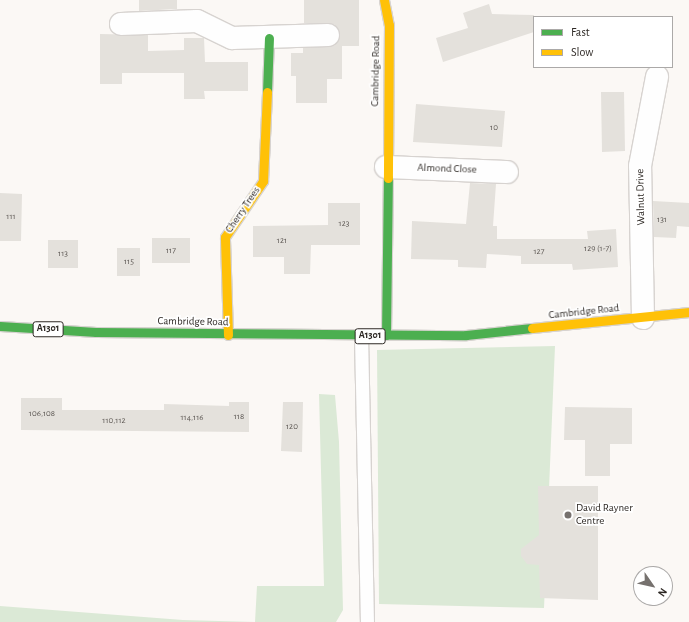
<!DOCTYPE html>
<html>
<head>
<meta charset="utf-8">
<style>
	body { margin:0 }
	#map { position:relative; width:689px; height:622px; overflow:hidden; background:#fbf8f5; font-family:"Alegreya Sans",sans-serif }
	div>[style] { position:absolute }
	.green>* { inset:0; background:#dbe9d6 }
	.building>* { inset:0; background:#e4e1dc }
	.roads { filter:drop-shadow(1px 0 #d7d3d0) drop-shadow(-1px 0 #d7d3d0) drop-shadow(0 1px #d7d3d0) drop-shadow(0 -1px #d7d3d0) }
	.lane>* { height:13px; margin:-6.5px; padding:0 6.5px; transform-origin:6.5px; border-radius:6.5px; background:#fefefe }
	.street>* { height:22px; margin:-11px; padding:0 11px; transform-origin:11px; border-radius:11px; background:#fefefe }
	.fast>* { height:9px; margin:-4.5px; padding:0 4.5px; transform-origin:4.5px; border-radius:4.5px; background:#4caf50 }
	.slow>* { height:9px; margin:-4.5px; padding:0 4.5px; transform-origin:4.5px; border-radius:4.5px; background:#ffc107 }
	.dots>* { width:11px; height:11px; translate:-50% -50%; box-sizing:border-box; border:2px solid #fff; border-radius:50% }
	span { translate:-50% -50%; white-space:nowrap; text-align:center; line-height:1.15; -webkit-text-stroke:3.5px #fff; paint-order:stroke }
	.number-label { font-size:9px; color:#5e5955 }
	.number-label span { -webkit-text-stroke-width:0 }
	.shield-label span { padding:1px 3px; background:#fff; border:1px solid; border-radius:3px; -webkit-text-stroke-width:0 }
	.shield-label { font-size:10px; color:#2e2925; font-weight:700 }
	.street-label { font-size:11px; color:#2e2925 }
	.poi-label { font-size:11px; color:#2e2925 }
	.left { translate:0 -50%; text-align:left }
	.legend { position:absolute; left:533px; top:16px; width:140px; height:52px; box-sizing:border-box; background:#fff; border:1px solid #aba9a8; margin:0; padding:5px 7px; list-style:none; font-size:12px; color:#2e2925 }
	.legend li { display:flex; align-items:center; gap:8px; height:20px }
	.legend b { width:20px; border:1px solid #aba9a8 }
	.north { position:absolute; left:633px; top:566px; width:40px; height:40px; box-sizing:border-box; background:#fff; border:1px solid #aba9a8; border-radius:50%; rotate:124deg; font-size:11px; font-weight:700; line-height:16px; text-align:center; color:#2e2925 }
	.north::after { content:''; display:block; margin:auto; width:14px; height:18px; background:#76716e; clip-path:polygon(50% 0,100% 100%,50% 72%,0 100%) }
</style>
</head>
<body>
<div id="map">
	<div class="green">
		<i style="clip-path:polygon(555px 346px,544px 608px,379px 604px,377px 350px)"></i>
		<i style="clip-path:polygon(319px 394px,335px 395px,339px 442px,343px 610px,336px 622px,0 622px,0 606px,183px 620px,255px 622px,257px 586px,324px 586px)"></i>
	</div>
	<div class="building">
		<i style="clip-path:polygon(139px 0,177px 0,177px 9px,139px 11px)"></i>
		<i style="clip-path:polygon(304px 0,359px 0,359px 46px,342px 46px,342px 79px,327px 79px,327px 103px,296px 103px,296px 76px,291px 76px,291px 53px,303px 53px,303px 48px,334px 46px,340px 35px,334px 24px,304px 23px)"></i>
		<i style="clip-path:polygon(489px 4px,492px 14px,534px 15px,534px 32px,443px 62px,436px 38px,468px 28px,463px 13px)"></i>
		<i style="clip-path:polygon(100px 34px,148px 35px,148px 51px,184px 50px,184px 38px,204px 38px,205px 62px,248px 62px,248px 91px,204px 91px,205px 99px,184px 99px,184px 73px,122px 73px,122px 84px,100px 84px)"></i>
		<i style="clip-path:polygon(601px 92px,624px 92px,625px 151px,602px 152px)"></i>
		<i style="clip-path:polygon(416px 104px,505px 111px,502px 147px,413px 142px)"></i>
		<i style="clip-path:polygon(470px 183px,496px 184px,493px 226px,497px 226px,497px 239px,588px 239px,587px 231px,616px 229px,618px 267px,573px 270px,572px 264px,521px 264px,521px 256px,487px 254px,486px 268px,458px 267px,458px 260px,411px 259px,412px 221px,466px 224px)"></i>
		<i style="clip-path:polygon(0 193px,22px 194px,21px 241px,0 241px)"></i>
		<i style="clip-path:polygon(653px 201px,689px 203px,689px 227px,677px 226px,676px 238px,654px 237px)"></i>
		<i style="clip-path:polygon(328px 203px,360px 203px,360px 245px,311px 245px,310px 274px,284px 274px,284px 257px,253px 257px,253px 226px,328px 225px)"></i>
		<i style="clip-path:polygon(152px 238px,190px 238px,190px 263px,152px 263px)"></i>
		<i style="clip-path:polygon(48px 240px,78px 240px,78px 268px,48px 268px)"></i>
		<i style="clip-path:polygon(117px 248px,140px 248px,140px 276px,117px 276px)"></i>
		<i style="clip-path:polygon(21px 398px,62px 398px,62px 410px,164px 410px,164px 404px,229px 406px,229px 402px,249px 402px,249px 432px,21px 430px)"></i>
		<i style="clip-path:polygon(283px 402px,303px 402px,302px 452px,281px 451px)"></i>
		<i style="clip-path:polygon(565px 407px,632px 408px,632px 444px,610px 444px,610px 476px,585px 476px,585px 440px,564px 440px)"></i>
		<i style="clip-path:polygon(538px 486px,598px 486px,598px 600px,540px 598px,539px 565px,527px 564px,521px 556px,521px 549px,539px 535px)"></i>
	</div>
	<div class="roads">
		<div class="lane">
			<i style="left:361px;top:336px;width:286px;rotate:88.8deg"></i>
		</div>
		<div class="street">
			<i style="left:121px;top:24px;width:76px;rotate:-2.3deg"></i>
			<i style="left:197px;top:21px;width:39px;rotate:26deg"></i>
			<i style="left:232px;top:38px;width:96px;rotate:-1.8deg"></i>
			<i style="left:386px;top:167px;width:121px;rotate:2.4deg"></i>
			<i style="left:643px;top:318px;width:152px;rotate:-91.1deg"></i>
			<i style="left:640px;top:166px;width:91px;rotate:-79.2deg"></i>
		</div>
		<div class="fast">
			<i style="left:267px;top:92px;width:54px;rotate:-87.9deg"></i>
			<i style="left:0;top:326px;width:96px;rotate:3.6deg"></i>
			<i style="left:96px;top:332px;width:370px;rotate:0.5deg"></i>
			<i style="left:466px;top:335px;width:66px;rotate:-6.1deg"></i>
			<i style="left:386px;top:335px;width:157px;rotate:-89.3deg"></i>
		</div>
		<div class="slow">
			<i style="left:384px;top:0;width:25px;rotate:79deg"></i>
			<i style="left:389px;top:25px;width:153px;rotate:90.4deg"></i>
			<i style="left:532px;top:328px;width:158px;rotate:-5.8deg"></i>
			<i style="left:228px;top:335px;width:98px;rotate:-91.8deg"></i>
			<i style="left:225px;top:237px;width:68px;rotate:-55.8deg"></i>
			<i style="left:263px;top:181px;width:89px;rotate:-87.4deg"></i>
		</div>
	</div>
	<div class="dots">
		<i style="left:568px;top:515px;background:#76716e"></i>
	</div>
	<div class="number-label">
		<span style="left:494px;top:128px">10</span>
		<span style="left:11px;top:217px">111</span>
		<span style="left:662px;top:220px">131</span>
		<span style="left:344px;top:224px">123</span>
		<span style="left:282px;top:241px">121</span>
		<span style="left:598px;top:249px">129 (1-7)</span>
		<span style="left:171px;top:251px">117</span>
		<span style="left:539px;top:252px">127</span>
		<span style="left:63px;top:254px">113</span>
		<span style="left:129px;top:262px">115</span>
		<span style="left:42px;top:414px">106,108</span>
		<span style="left:239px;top:417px">118</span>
		<span style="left:192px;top:418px">114,116</span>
		<span style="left:114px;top:421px">110,112</span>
		<span style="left:292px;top:427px">120</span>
	</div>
	<div class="shield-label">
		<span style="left:48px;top:329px">A1301</span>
		<span style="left:370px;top:336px">A1301</span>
	</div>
	<div class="street-label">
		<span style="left:376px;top:71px;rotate:-89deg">Cambridge Road</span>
		<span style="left:447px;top:169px;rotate:2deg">Almond Close</span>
		<span style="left:641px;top:197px;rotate:-91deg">Walnut Drive</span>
		<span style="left:243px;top:210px;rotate:-56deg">Cherry Trees</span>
		<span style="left:584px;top:312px;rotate:-6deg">Cambridge Road</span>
		<span style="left:193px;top:322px;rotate:1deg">Cambridge Road</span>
	</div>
	<div class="poi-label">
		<span class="left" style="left:576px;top:515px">David Rayner<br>Centre</span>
	</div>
	<ul class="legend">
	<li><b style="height:5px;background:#4caf50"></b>Fast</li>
	<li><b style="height:5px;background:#ffc107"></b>Slow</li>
	</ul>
	<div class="north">N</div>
</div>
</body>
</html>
